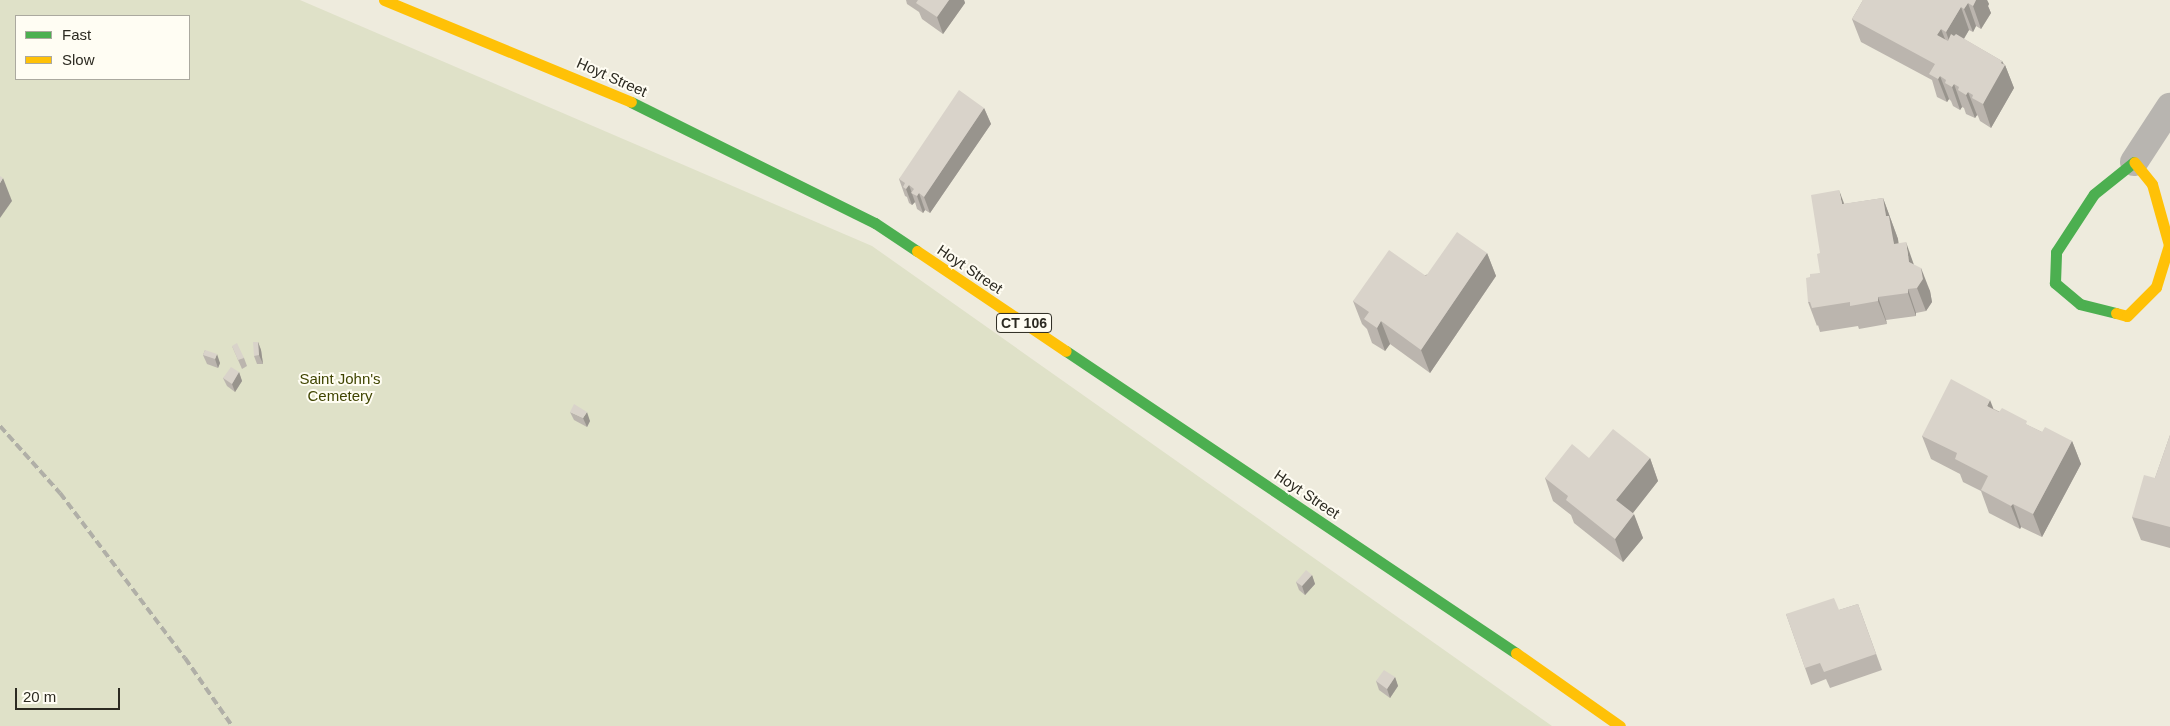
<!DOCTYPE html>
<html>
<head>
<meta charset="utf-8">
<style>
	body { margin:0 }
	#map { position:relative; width:2170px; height:726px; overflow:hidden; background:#eeebdd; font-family:Arial,sans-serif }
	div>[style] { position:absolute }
	.green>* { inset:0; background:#dfe1c8 }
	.street>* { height:28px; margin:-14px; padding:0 14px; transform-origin:14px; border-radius:14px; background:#b8b5b0 }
	.fast>* { height:11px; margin:-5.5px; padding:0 5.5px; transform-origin:5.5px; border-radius:5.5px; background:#4caf50 }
	.slow>* { height:11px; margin:-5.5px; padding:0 5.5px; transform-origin:5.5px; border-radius:5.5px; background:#ffc107 }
	.rail>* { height:4px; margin-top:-2px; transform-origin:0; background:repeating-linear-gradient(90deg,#b0afa7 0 8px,transparent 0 12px) }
	.wall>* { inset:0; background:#bbb5ae }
	.shaded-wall>* { inset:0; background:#98948d }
	.building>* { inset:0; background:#d9d3ca }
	span { translate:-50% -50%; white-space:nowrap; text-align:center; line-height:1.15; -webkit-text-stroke:4px #fffdf3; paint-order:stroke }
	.shield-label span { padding:1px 4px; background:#fffdf3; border:1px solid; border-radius:4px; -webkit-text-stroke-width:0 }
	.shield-label { font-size:14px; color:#2c2a21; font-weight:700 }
	.street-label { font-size:15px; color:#2c2a21 }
	.park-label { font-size:15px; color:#3f4400 }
	.legend { position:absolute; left:15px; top:15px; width:175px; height:65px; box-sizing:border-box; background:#fffdf3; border:1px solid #aba99f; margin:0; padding:6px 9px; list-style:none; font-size:15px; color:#2c2a21 }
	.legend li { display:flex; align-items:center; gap:10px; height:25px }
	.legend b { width:25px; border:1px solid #aba99f }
	.scale { position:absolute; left:15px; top:688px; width:105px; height:22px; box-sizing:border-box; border:2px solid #2c2a21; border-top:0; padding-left:6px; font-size:15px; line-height:18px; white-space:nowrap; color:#2c2a21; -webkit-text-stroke:4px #fffdf3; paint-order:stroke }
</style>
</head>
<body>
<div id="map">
	<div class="green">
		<i style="clip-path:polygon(evenodd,0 0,300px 0,872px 246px,1552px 726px,0 726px,0 0,16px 16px,189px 16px,189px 79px,16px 79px,16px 16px)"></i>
	</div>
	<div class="street">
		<i style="left:2134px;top:162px;width:66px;rotate:-56.8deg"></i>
	</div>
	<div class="fast">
		<i style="left:631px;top:102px;width:272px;rotate:26.4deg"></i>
		<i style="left:875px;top:223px;width:50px;rotate:33.7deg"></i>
		<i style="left:2116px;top:313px;width:37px;rotate:-166deg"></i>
		<i style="left:2080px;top:304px;width:33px;rotate:-140deg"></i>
		<i style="left:2055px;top:283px;width:31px;rotate:-88deg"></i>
		<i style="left:2056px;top:252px;width:69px;rotate:-56.8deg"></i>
		<i style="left:2094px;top:194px;width:51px;rotate:-38.7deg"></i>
		<i style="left:1066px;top:351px;width:542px;rotate:33.87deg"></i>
	</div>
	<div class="slow">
		<i style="left:384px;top:0;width:267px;rotate:22.4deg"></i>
		<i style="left:917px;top:251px;width:179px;rotate:33.9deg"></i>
		<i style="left:2116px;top:313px;width:11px;rotate:15deg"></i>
		<i style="left:2127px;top:316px;width:41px;rotate:-45deg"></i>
		<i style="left:2156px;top:287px;width:44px;rotate:-72.8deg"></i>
		<i style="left:2169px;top:245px;width:63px;rotate:-105.6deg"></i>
		<i style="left:2152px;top:184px;width:28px;rotate:-129deg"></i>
		<i style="left:1516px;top:653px;width:127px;rotate:35.1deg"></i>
	</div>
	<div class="rail">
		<i style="left:0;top:426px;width:90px;rotate:48.2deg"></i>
		<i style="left:60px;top:493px;width:207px;rotate:52.9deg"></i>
		<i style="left:185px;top:658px;width:83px;rotate:55.3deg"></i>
	</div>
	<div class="wall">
		<i style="clip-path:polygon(906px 0,964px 0,965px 3px,943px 34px,922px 19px,919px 12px,907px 4px)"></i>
		<i style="clip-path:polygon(1863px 0,1987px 0,1989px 4px,1988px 6px,1991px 13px,1981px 29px,1976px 26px,1973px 32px,1969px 30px,1964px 39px,2002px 61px,2004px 64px,2005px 65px,2014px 88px,1991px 128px,1980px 121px,1978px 116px,1977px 115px,1975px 118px,1966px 114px,1964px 108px,1962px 107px,1960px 110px,1953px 106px,1951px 101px,1949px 99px,1947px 102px,1937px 97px,1932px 80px,1861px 42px,1852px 19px)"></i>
		<i style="clip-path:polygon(984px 108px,991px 124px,930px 213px,925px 210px,923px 213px,917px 209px,915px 202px,912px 205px,909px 203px,907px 197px,905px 196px,899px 179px)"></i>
		<i style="clip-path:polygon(1883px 198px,1898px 239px,1898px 243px,1914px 265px,1930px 291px,1932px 302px,1926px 311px,1916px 313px,1916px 316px,1886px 320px,1887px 324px,1859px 329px,1858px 326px,1820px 332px,1818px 325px,1817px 326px,1808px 302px,1810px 277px,1820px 273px,1820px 253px,1844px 204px)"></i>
		<i style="clip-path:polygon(1487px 253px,1496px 276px,1430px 373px,1390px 344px,1385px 351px,1372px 343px,1367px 329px,1362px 324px,1353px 301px)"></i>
		<i style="clip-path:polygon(258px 342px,261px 350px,263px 364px,257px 364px,254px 356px)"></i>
		<i style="clip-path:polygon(232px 346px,244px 358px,247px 366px,242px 369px)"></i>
		<i style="clip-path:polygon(205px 350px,220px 363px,218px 368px,207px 364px,203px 355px)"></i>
		<i style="clip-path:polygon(239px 372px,242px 381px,235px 392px,227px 386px,223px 378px)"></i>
		<i style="clip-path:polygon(1994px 409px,2042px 432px,2072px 441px,2081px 464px,2042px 537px,2021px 527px,2020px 529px,1989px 513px,1981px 491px,1963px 482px,1960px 474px,1931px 459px,1922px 436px)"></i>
		<i style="clip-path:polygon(570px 412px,590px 421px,587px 427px,574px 420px)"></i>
		<i style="clip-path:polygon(2170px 435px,2170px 548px,2141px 540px,2132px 517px,2155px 478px)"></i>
		<i style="clip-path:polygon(1589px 458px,1650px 458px,1658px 481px,1633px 513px,1643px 538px,1623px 562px,1574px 523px,1571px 515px,1553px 501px,1545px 478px)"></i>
		<i style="clip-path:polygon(1312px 575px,1315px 584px,1305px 595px,1299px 590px,1296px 582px)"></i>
		<i style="clip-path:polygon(1858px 604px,1882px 670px,1830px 688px,1826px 679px,1811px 685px,1786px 614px,1839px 610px)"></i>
		<i style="clip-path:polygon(1395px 677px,1398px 686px,1390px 698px,1379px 690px,1376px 681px)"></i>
	</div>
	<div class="shaded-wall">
		<i style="clip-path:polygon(949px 0,964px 0,965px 3px,943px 34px,937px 17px)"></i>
		<i style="clip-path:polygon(1976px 0,1987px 0,1989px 4px,1988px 6px,1991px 13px,1981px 29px,1973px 6px)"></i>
		<i style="clip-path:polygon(1968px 3px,1976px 26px,1973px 32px,1964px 9px)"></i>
		<i style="clip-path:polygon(1961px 7px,1969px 30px,1954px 55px,1946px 32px)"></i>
		<i style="clip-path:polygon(1941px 29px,1950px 52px,1937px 35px)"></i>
		<i style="clip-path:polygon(2002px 61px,2004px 66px,2005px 65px,2014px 88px,1991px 128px,1983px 104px)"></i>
		<i style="clip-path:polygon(1940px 76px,1949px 99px,1947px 102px,1938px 79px)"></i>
		<i style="clip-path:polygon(1954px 84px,1962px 107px,1960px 110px,1952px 87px)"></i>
		<i style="clip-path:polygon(1968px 92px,1977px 115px,1975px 118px,1966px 95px)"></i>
		<i style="clip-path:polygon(984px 108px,991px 124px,930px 213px,924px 197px)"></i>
		<i style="clip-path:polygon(3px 178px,12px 201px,0 218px,0 183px)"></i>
		<i style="clip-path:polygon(909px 185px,915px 202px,912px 205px,906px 189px)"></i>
		<i style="clip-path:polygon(1839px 190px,1848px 214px,1842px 204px)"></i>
		<i style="clip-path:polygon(919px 193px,925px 210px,923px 213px,917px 196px)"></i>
		<i style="clip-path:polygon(1883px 198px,1898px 239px,1902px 267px,1894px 244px,1886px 216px)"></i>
		<i style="clip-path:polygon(1906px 242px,1914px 265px,1909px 262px)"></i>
		<i style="clip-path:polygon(1487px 253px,1496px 276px,1430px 373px,1421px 350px)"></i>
		<i style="clip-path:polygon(1921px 268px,1930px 291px,1932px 302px,1926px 311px,1917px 288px)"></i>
		<i style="clip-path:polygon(1908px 289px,1916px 313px,1916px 316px,1908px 293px)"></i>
		<i style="clip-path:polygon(1878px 297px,1886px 320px,1887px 324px,1878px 301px)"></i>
		<i style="clip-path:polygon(1381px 321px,1390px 344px,1385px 351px,1377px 328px)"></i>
		<i style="clip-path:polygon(258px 342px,261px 350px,263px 364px,259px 355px)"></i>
		<i style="clip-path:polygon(217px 354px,220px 363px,218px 368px,215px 359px)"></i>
		<i style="clip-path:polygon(239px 372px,242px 381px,235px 392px,232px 384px)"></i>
		<i style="clip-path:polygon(1990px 400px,1999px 423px,1987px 406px)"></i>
		<i style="clip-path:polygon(587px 412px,590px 421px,587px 427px,583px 418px)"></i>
		<i style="clip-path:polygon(2072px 441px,2081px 464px,2042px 537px,2033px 514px)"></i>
		<i style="clip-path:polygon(1650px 458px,1658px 481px,1625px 523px,1616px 500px)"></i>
		<i style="clip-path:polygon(2013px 504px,2021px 527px,2020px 529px,2011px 506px)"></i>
		<i style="clip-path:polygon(1634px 514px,1643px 538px,1623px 562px,1615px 539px)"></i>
		<i style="clip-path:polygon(1312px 575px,1315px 584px,1305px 595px,1302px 586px)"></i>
		<i style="clip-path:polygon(1395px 677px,1398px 686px,1390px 698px,1387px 689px)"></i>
	</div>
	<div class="building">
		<i style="clip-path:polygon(918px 0,949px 0,937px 17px,916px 3px)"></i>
		<i style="clip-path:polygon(1863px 0,1976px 0,1973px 6px,1968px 3px,1964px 9px,1961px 7px,1946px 32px,1941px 29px,1937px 35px,1948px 41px,1951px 34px,1954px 36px,1956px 34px,2002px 61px,2001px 63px,2005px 65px,1983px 104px,1972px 98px,1973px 95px,1968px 92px,1966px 95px,1958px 90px,1959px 87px,1954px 84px,1952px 87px,1945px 83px,1946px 80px,1940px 76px,1938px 79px,1929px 74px,1935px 64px,1852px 19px)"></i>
		<i style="clip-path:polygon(959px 90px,984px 108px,924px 197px,919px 193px,917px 196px,911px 193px,914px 189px,909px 185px,906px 189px,903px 187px,905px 183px,899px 179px)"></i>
		<i style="clip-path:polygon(0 176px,3px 178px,0 183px)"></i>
		<i style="clip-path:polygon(1839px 190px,1842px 204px,1883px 198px,1886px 216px,1889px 216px,1894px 244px,1906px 242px,1909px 262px,1921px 268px,1923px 279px,1917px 288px,1908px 289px,1908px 293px,1878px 297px,1878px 301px,1850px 306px,1850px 302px,1812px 308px,1810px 302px,1808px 302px,1806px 278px,1810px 277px,1810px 274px,1820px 273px,1817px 254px,1820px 253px,1811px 195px)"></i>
		<i style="clip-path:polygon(1457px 232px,1487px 253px,1421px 350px,1381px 321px,1377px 328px,1364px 319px,1369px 312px,1353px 301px,1389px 250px,1426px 276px)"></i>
		<i style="clip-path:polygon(253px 342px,258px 342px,259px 355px,254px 356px)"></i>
		<i style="clip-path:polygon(237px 343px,244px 358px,238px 360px,232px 346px)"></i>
		<i style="clip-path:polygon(205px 350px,217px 354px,215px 359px,203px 355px)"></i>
		<i style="clip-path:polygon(231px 367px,239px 372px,232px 384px,223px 378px)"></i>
		<i style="clip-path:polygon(1951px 379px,1990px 400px,1987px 406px,1999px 412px,2002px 408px,2027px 421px,2026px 424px,2042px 432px,2045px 427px,2072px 441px,2033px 514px,2013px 504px,2011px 506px,1981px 490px,1988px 476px,1955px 459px,1957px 453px,1922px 436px)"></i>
		<i style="clip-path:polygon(574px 404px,587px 412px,583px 418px,570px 412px)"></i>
		<i style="clip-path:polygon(1613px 429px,1650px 458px,1616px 500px,1634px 514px,1615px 539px,1566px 500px,1568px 496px,1545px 478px,1572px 444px,1589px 458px)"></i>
		<i style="clip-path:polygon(2170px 435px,2170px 527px,2132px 517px,2144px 475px,2155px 478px)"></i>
		<i style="clip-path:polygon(1306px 570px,1312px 575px,1302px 586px,1296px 582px)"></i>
		<i style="clip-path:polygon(1834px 598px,1839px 610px,1858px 604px,1876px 654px,1824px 672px,1820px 663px,1805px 668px,1786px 614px)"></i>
		<i style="clip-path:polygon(1384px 670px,1395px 677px,1387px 689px,1376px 681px)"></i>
	</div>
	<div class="shield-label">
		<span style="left:1024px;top:323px">CT 106</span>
	</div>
	<div class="street-label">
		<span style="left:612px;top:77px;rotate:24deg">Hoyt Street</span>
		<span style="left:970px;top:269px;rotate:34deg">Hoyt Street</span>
		<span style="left:1307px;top:494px;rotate:34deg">Hoyt Street</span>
	</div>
	<div class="park-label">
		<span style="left:340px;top:387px">Saint John's<br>Cemetery</span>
	</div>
	<ul class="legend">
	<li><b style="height:6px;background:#4caf50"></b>Fast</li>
	<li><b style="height:6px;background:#ffc107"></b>Slow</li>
	</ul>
	<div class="scale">20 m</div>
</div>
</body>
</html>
